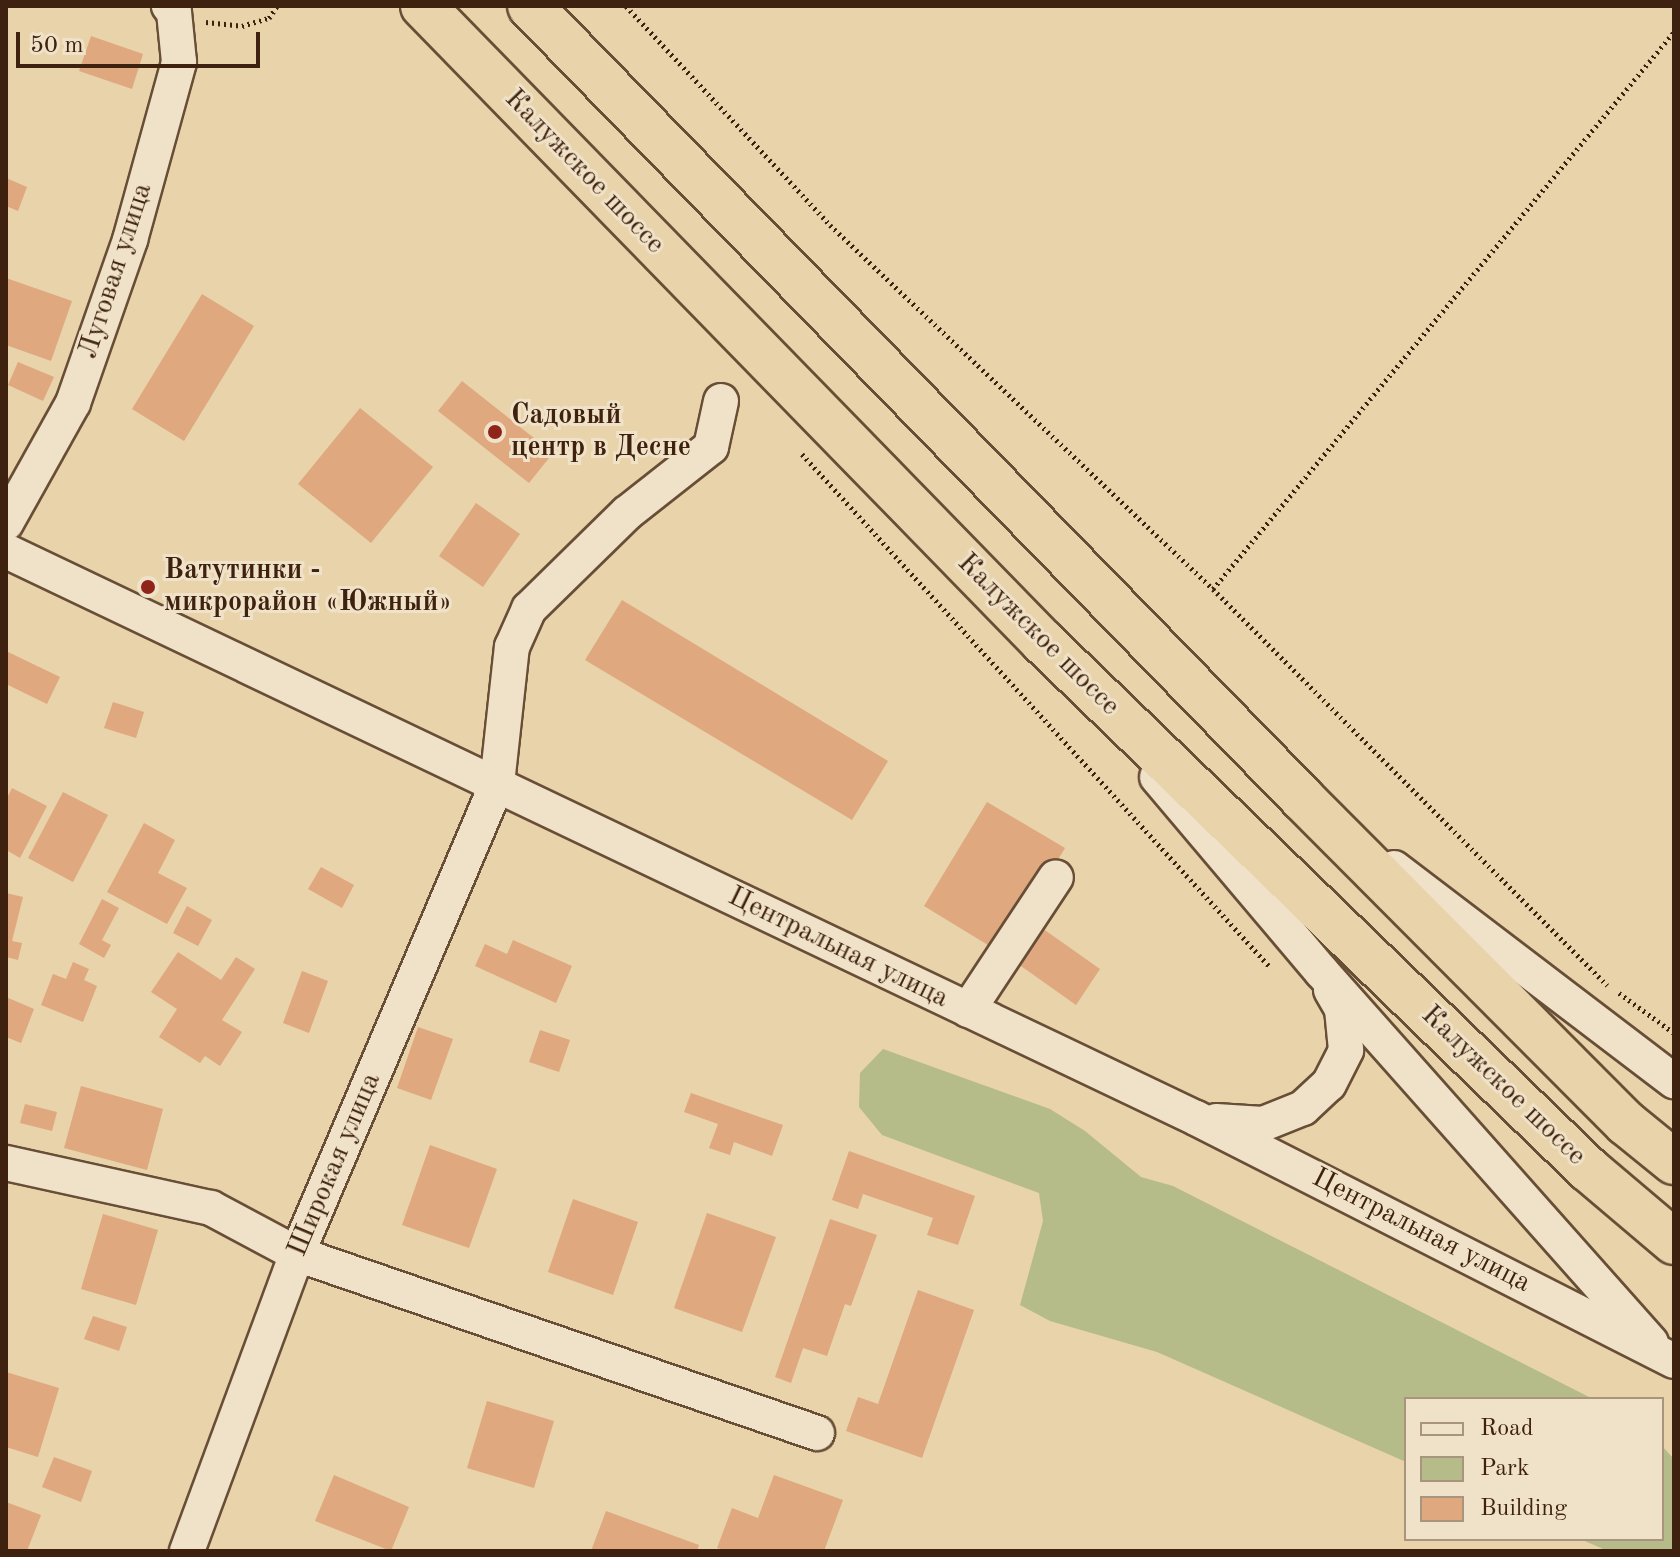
<!DOCTYPE html>
<html>
<head>
<meta charset="utf-8">
<style>
	body { margin:0 }
	#map { position:relative; width:1680px; height:1557px; overflow:hidden; background:#e8d3aa; font-family:"Old Standard TT",serif }
	div>[style] { position:absolute }
	.green>* { inset:0; background:#b5bc89 }
	.building>* { inset:0; background:#dfa87e }
	.path>* { height:5px; margin-top:-2.5px; transform-origin:0; background:repeating-linear-gradient(90deg,#3e210f 0 2px,transparent 0 6px) }
	.roads { filter:drop-shadow(2px 0 #684e36) drop-shadow(-2px 0 #684e36) drop-shadow(0 2px #684e36) drop-shadow(0 -2px #684e36) }
	.minor>* { height:34px; margin:-17px; padding:0 17px; transform-origin:17px; border-radius:17px; background:#f0e2c8 }
	.highway>* { height:44px; margin:-22px; padding:0 22px; transform-origin:22px; border-radius:22px; background:#e8d3aa }
	.dots>* { width:22px; height:22px; translate:-50% -50%; box-sizing:border-box; border:4px solid #f0e2c8; border-radius:50% }
	span { translate:-50% -50%; white-space:nowrap; text-align:center; line-height:1.15; -webkit-text-stroke:6px #f0e2c8; paint-order:stroke }
	.street-label { font-size:28px; color:#3e210f }
	.poi-label { font-size:28px; color:#3e210f; font-weight:700 }
	.left { translate:0 -50%; text-align:left }
	.frame { position:absolute; inset:0; border:8px solid #3e210f; pointer-events:none }
	.legend { position:absolute; left:1404px; top:1397px; width:260px; height:144px; box-sizing:border-box; background:#f0e2c8; border:2px solid #a9957e; margin:0; padding:10px 14px; list-style:none; font-size:24px; color:#3e210f }
	.legend li { display:flex; align-items:center; gap:16px; height:40px }
	.legend b { width:40px; border:2px solid #a9957e }
	.scale { position:absolute; left:16px; top:32px; width:244px; height:36px; box-sizing:border-box; border:4px solid #3e210f; border-top:0; padding-left:10px; font-size:24px; line-height:28px; white-space:nowrap; color:#3e210f; -webkit-text-stroke:6px #f0e2c8; paint-order:stroke }
</style>
</head>
<body>
<div id="map">
	<div class="green">
		<i style="clip-path:polygon(883px 1049px,1050px 1109px,1085px 1131px,1141px 1177px,1173px 1186px,1593px 1399px,1406px 1399px,1406px 1462px,1157px 1352px,1050px 1321px,1020px 1305px,1043px 1221px,1039px 1193px,882px 1135px,859px 1107px,860px 1073px)"></i>
		<i style="clip-path:polygon(1662px 1446px,1674px 1459px,1674px 1551px,1608px 1551px,1580px 1539px,1662px 1539px)"></i>
	</div>
	<div class="building">
		<i style="clip-path:polygon(91px 36px,143px 54px,132px 89px,79px 71px)"></i>
		<i style="clip-path:polygon(6px 178px,27px 187px,18px 211px,6px 206px)"></i>
		<i style="clip-path:polygon(6px 278px,72px 301px,51px 361px,6px 345px)"></i>
		<i style="clip-path:polygon(202px 294px,254px 326px,184px 441px,132px 409px)"></i>
		<i style="clip-path:polygon(18px 362px,54px 377px,43px 401px,8px 385px)"></i>
		<i style="clip-path:polygon(462px 381px,553px 453px,529px 483px,438px 411px)"></i>
		<i style="clip-path:polygon(360px 408px,433px 467px,371px 543px,298px 484px)"></i>
		<i style="clip-path:polygon(476px 503px,520px 534px,483px 587px,439px 556px)"></i>
		<i style="clip-path:polygon(622px 600px,888px 761px,852px 820px,585px 660px)"></i>
		<i style="clip-path:polygon(6px 651px,60px 677px,47px 704px,6px 684px)"></i>
		<i style="clip-path:polygon(113px 702px,144px 712px,136px 738px,104px 728px)"></i>
		<i style="clip-path:polygon(12px 788px,47px 806px,20px 858px,6px 850px,6px 800px)"></i>
		<i style="clip-path:polygon(63px 792px,108px 815px,73px 882px,28px 858px)"></i>
		<i style="clip-path:polygon(987px 802px,1065px 848px,1001px 953px,924px 906px)"></i>
		<i style="clip-path:polygon(144px 823px,175px 840px,158px 873px,187px 888px,167px 924px,107px 892px)"></i>
		<i style="clip-path:polygon(321px 867px,354px 885px,342px 908px,308px 889px)"></i>
		<i style="clip-path:polygon(6px 893px,23px 897px,12px 941px,22px 943px,18px 960px,6px 957px)"></i>
		<i style="clip-path:polygon(102px 899px,119px 908px,102px 940px,111px 945px,104px 958px,79px 944px)"></i>
		<i style="clip-path:polygon(187px 906px,212px 920px,198px 946px,173px 933px)"></i>
		<i style="clip-path:polygon(1032px 921px,1100px 969px,1076px 1005px,1007px 956px)"></i>
		<i style="clip-path:polygon(513px 940px,572px 966px,556px 1003px,475px 966px,485px 944px,507px 954px)"></i>
		<i style="clip-path:polygon(178px 952px,221px 980px,236px 957px,255px 969px,222px 1020px,242px 1032px,220px 1066px,205px 1056px,200px 1063px,159px 1037px,177px 1009px,151px 992px)"></i>
		<i style="clip-path:polygon(73px 962px,89px 969px,84px 980px,97px 986px,83px 1022px,41px 1005px,53px 974px,66px 979px)"></i>
		<i style="clip-path:polygon(302px 971px,328px 981px,309px 1033px,283px 1023px)"></i>
		<i style="clip-path:polygon(6px 997px,34px 1009px,21px 1043px,6px 1037px)"></i>
		<i style="clip-path:polygon(418px 1027px,453px 1039px,431px 1100px,397px 1088px)"></i>
		<i style="clip-path:polygon(540px 1030px,570px 1040px,559px 1072px,529px 1062px)"></i>
		<i style="clip-path:polygon(81px 1086px,163px 1109px,147px 1170px,64px 1148px)"></i>
		<i style="clip-path:polygon(691px 1093px,783px 1125px,772px 1156px,734px 1142px,730px 1155px,709px 1148px,718px 1124px,684px 1112px)"></i>
		<i style="clip-path:polygon(25px 1104px,57px 1112px,52px 1131px,20px 1123px)"></i>
		<i style="clip-path:polygon(430px 1145px,497px 1169px,469px 1248px,402px 1225px)"></i>
		<i style="clip-path:polygon(849px 1151px,975px 1196px,958px 1245px,927px 1235px,933px 1218px,863px 1194px,858px 1209px,832px 1200px)"></i>
		<i style="clip-path:polygon(573px 1199px,638px 1222px,613px 1295px,548px 1272px)"></i>
		<i style="clip-path:polygon(707px 1213px,776px 1237px,742px 1332px,674px 1308px)"></i>
		<i style="clip-path:polygon(103px 1214px,158px 1230px,136px 1305px,81px 1289px)"></i>
		<i style="clip-path:polygon(830px 1219px,877px 1235px,851px 1306px,845px 1304px,827px 1356px,803px 1348px,791px 1383px,775px 1377px)"></i>
		<i style="clip-path:polygon(918px 1290px,974px 1310px,922px 1458px,846px 1431px,858px 1397px,878px 1404px)"></i>
		<i style="clip-path:polygon(93px 1316px,127px 1327px,119px 1351px,84px 1339px)"></i>
		<i style="clip-path:polygon(6px 1372px,59px 1388px,38px 1457px,6px 1447px)"></i>
		<i style="clip-path:polygon(487px 1401px,554px 1421px,534px 1488px,467px 1468px)"></i>
		<i style="clip-path:polygon(54px 1457px,92px 1471px,81px 1502px,42px 1487px)"></i>
		<i style="clip-path:polygon(334px 1475px,409px 1507px,391px 1551px,315px 1521px)"></i>
		<i style="clip-path:polygon(774px 1475px,843px 1500px,824px 1551px,727px 1551px,717px 1548px,732px 1508px,758px 1518px)"></i>
		<i style="clip-path:polygon(6px 1502px,41px 1515px,27px 1551px,6px 1551px)"></i>
		<i style="clip-path:polygon(606px 1511px,699px 1545px,697px 1551px,591px 1551px)"></i>
	</div>
	<div class="path">
		<i style="left:626px;top:6px;width:299px;rotate:47deg"></i>
		<i style="left:830px;top:225px;width:528px;rotate:43.54deg"></i>
		<i style="left:1213px;top:589px;width:559px;rotate:45.15deg"></i>
		<i style="left:206px;top:22px;width:36px;rotate:6deg"></i>
		<i style="left:242px;top:26px;width:28px;rotate:-17deg"></i>
		<i style="left:269px;top:18px;width:14px;rotate:-56deg"></i>
		<i style="left:802px;top:454px;width:694px;rotate:47.63deg"></i>
		<i style="left:1213px;top:589px;width:723px;rotate:-50.39deg"></i>
		<i style="left:1619px;top:993px;width:68px;rotate:36deg"></i>
	</div>
	<div class="roads">
		<div class="minor">
			<i style="left:6px;top:523px;width:137px;rotate:-60.8deg"></i>
			<i style="left:73px;top:403px;width:173px;rotate:-70.7deg"></i>
			<i style="left:130px;top:240px;width:185px;rotate:-74.6deg"></i>
			<i style="left:179px;top:62px;width:50px;rotate:-95.7deg"></i>
			<i style="left:174px;top:12px;width:8px;rotate:-130deg"></i>
			<i style="left:6px;top:551px;width:1318px;rotate:25.48deg"></i>
			<i style="left:1196px;top:1118px;width:536px;rotate:26.95deg"></i>
			<i style="left:1157px;top:777px;width:254px;rotate:49.8deg"></i>
			<i style="left:1321px;top:971px;width:497px;rotate:48.4deg"></i>
			<i style="left:1394px;top:868px;width:352px;rotate:37.3deg"></i>
			<i style="left:968px;top:1010px;width:159px;rotate:-56.5deg"></i>
			<i style="left:1216px;top:1121px;width:47px;rotate:3.7deg"></i>
			<i style="left:1263px;top:1124px;width:43px;rotate:-21.8deg"></i>
			<i style="left:1303px;top:1108px;width:35px;rotate:-43deg"></i>
			<i style="left:1329px;top:1084px;width:38px;rotate:-63deg"></i>
			<i style="left:1346px;top:1050px;width:41px;rotate:-95.6deg"></i>
			<i style="left:1342px;top:1009px;width:22px;rotate:-120deg"></i>
			<i style="left:6px;top:1163px;width:210px;rotate:12.4deg"></i>
			<i style="left:211px;top:1208px;width:98px;rotate:28.1deg"></i>
			<i style="left:297px;top:1254px;width:550px;rotate:19deg"></i>
			<i style="left:187px;top:1551px;width:317px;rotate:-69.7deg"></i>
			<i style="left:297px;top:1254px;width:511px;rotate:-66.95deg"></i>
			<i style="left:497px;top:784px;width:138px;rotate:-83.8deg"></i>
			<i style="left:512px;top:647px;width:42px;rotate:-65.9deg"></i>
			<i style="left:529px;top:609px;width:137px;rotate:-44.4deg"></i>
			<i style="left:627px;top:513px;width:107px;rotate:-38.2deg"></i>
			<i style="left:711px;top:447px;width:47px;rotate:-77.7deg"></i>
		</div>
		<div class="highway">
			<i style="left:423px;top:6px;width:888px;rotate:45.73deg"></i>
			<i style="left:1043px;top:642px;width:758px;rotate:44.04deg"></i>
			<i style="left:1588px;top:1169px;width:113px;rotate:40.3deg"></i>
			<i style="left:530px;top:6px;width:1106px;rotate:45.73deg"></i>
			<i style="left:1302px;top:798px;width:459px;rotate:45.1deg"></i>
			<i style="left:1626px;top:1123px;width:62px;rotate:39.1deg"></i>
		</div>
	</div>
	<div class="dots">
		<i style="left:495px;top:432px;background:#8f2418"></i>
		<i style="left:148px;top:587px;background:#8f2418"></i>
	</div>
	<div class="street-label">
		<span style="left:584px;top:172px;rotate:46deg">Калужское шоссе</span>
		<span style="left:116px;top:271px;rotate:-72deg">Луговая улица</span>
		<span style="left:1038px;top:635px;rotate:45deg">Калужское шоссе</span>
		<span style="left:838px;top:948px;rotate:26deg">Центральная улица</span>
		<span style="left:1503px;top:1086px;rotate:44deg">Калужское шоссе</span>
		<span style="left:335px;top:1165px;rotate:-67deg">Широкая улица</span>
		<span style="left:1421px;top:1231px;rotate:27deg">Центральная улица</span>
	</div>
	<div class="poi-label">
		<span class="left" style="left:511px;top:432px">Садовый<br>центр в Десне</span>
		<span class="left" style="left:164px;top:587px">Ватутинки -<br>микрорайон «Южный»</span>
	</div>
	<div class="frame"></div>
	<ul class="legend">
	<li><b style="height:10px;background:#f0e2c8"></b>Road</li>
	<li><b style="height:22px;background:#b5bc89"></b>Park</li>
	<li><b style="height:22px;background:#dfa87e"></b>Building</li>
	</ul>
	<div class="scale">50 m</div>
</div>
</body>
</html>
